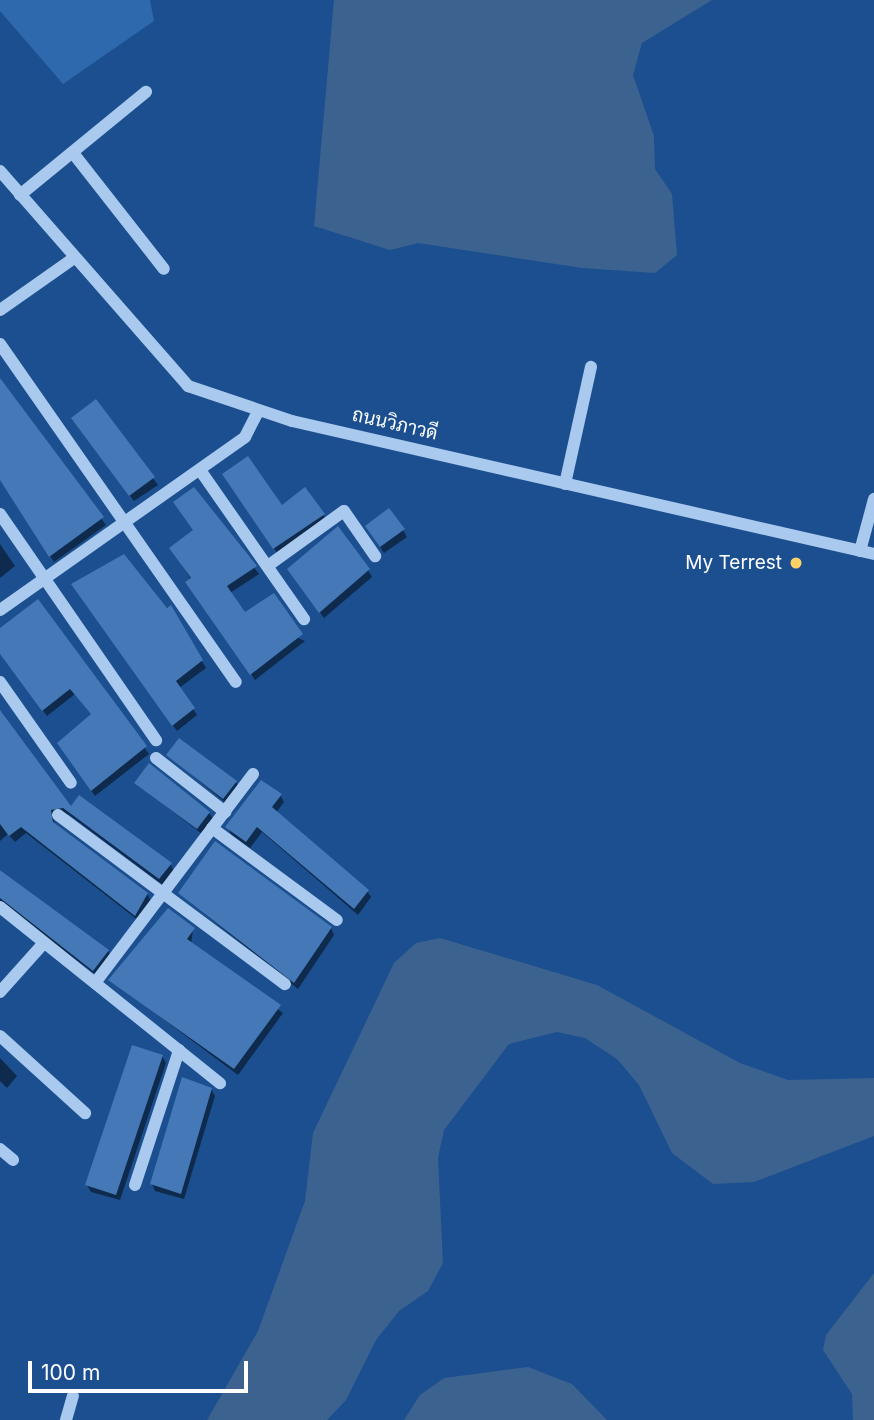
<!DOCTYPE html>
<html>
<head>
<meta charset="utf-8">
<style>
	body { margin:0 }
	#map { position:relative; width:874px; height:1420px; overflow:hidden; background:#1b4f8f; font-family:Inter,Sarabun,sans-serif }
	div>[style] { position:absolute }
	.green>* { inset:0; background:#2e69ad }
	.water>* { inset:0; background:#3c6290 }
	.shadow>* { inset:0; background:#0007 }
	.building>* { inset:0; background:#4478b7 }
	.minor>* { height:12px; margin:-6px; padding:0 6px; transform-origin:6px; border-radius:6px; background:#a9c9ee }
	.dots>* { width:19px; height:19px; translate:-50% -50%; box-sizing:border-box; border:4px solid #1b4f8f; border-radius:50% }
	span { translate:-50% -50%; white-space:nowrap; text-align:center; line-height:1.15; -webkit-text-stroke:5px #1b4f8f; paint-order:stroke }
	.street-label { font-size:19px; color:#fff }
	.poi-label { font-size:19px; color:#fff }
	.right { translate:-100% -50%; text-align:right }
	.scale { position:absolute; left:28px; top:1361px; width:220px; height:32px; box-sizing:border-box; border:4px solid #fff; border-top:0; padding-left:9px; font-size:21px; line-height:24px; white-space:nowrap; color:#fff; -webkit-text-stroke:5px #1b4f8f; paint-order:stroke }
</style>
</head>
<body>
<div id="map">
	<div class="green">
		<i style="clip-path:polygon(0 0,150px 0,154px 21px,63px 84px,0 11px)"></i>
	</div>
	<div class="water">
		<i style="clip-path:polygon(334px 0,712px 0,642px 43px,633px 75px,654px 136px,655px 169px,672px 194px,677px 255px,655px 273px,582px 268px,418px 243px,390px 250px,314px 226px)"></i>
		<i style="clip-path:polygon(440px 938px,597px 985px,740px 1063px,788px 1080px,874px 1078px,874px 1136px,754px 1182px,713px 1184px,672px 1153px,639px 1085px,617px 1059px,585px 1038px,557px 1032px,509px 1044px,444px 1130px,438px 1158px,443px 1263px,428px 1291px,399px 1311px,376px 1340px,346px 1400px,327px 1420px,207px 1420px,258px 1331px,305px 1201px,313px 1133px,394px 963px,416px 943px)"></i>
		<i style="clip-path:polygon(874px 1273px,874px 1420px,853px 1420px,852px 1394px,823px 1350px,826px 1335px)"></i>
		<i style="clip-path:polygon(528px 1367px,572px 1384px,607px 1420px,404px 1420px,420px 1395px,444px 1378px)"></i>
	</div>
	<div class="shadow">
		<i style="clip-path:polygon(6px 389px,106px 525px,54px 562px,0 479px,0 392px)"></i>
		<i style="clip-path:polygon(96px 401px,158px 485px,134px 501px,77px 424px)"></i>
		<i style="clip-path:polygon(228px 481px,282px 507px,323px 515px,327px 521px,278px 554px)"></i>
		<i style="clip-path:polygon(194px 489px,259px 574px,230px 593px,245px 615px,305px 641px,255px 680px,171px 548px,197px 538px)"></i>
		<i style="clip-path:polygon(403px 530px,407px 537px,384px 553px,371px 533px)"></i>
		<i style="clip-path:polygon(0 544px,15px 566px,0 578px)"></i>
		<i style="clip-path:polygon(368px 570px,372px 577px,324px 618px,293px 575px)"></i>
		<i style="clip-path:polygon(77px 591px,170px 608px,206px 668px,179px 688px,197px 715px,177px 731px)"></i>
		<i style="clip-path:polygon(37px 601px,149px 754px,95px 796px,63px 750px,92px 715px,75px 694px,47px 716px,0 653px,0 630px)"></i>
		<i style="clip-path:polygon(0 711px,71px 809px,170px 864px,174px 871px,163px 885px,68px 814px,53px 817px,55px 826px,147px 894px,151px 901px,139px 921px,26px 833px,15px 842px,8px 834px,0 841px)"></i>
		<i style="clip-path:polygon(168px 755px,236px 782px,239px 788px,227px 804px)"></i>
		<i style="clip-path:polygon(136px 783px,209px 813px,213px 819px,202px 834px)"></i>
		<i style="clip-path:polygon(280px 795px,284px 802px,276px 813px,367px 891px,371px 897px,358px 915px,262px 832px,250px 848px,231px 834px,228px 827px)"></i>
		<i style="clip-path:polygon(0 870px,108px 951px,112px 958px,98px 976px,0 904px)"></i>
		<i style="clip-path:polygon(180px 894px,331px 928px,334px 935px,298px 989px)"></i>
		<i style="clip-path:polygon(193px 929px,191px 945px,283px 1013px,238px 1075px,111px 980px)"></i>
		<i style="clip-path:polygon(162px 1056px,166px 1063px,120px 1200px,91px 1192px,87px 1185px)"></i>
		<i style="clip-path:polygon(0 1058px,17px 1076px,7px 1088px,0 1081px)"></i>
		<i style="clip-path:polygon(211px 1089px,215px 1096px,184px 1199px,155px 1191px,152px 1184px)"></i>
	</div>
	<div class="building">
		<i style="clip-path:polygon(0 378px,104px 517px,49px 557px,0 480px)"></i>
		<i style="clip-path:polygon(96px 399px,155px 477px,129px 496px,71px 418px)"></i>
		<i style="clip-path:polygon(248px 456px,282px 505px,305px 487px,325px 514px,273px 549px,222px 474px)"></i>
		<i style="clip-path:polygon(194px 487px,257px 566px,227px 586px,245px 612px,274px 593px,303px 634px,250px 675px,185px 582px,191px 578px,169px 548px,193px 530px,173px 502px)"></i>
		<i style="clip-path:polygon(389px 508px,405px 529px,380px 547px,365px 526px)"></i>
		<i style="clip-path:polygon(338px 526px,370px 569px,319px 613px,287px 569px)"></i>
		<i style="clip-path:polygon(124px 554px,167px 608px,171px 605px,203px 660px,176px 681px,195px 708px,172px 726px,71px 584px)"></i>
		<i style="clip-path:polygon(38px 599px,147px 746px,91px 791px,57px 743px,91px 714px,70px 689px,42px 711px,0 654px,0 628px)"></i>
		<i style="clip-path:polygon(0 710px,71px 806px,79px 795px,172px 863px,159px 879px,63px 808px,51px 810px,53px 822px,148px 893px,135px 916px,21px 827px,9px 836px,0 824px)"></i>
		<i style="clip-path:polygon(179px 738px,237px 781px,223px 799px,166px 755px)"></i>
		<i style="clip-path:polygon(149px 763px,210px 812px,197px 829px,134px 783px)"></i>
		<i style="clip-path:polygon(261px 780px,282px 794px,272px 807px,369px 890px,354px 909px,257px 827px,246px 842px,225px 827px)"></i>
		<i style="clip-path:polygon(215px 841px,332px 927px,294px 983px,178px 893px)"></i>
		<i style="clip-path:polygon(0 870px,109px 950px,93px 971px,0 898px)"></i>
		<i style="clip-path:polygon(168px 908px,195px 928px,187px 939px,281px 1005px,234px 1069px,108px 980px)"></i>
		<i style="clip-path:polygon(132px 1045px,163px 1055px,116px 1195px,85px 1185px)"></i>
		<i style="clip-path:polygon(182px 1077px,212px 1088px,181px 1194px,150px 1184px)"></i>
	</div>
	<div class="minor">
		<i style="left:73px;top:153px;width:147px;rotate:51.9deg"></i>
		<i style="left:0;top:171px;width:286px;rotate:48.8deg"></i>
		<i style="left:188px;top:386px;width:110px;rotate:18.6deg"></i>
		<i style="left:292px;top:421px;width:597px;rotate:12.87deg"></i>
		<i style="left:20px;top:195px;width:163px;rotate:-39.3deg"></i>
		<i style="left:0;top:310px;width:90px;rotate:-35.1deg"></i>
		<i style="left:0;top:344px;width:412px;rotate:55.1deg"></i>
		<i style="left:200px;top:470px;width:182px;rotate:55.1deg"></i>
		<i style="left:565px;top:484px;width:120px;rotate:-77.5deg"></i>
		<i style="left:0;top:514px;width:275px;rotate:55.4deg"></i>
		<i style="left:860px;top:551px;width:54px;rotate:-74.9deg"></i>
		<i style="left:269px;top:565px;width:92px;rotate:-35.8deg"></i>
		<i style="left:344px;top:511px;width:55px;rotate:55.4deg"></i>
		<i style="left:0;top:610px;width:300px;rotate:-35.2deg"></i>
		<i style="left:245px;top:437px;width:29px;rotate:-63deg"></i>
		<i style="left:0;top:682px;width:123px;rotate:54.9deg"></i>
		<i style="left:156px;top:758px;width:88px;rotate:38deg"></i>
		<i style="left:58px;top:815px;width:283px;rotate:36.7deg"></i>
		<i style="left:212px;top:828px;width:155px;rotate:36.4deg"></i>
		<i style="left:0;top:907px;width:282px;rotate:38.7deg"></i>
		<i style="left:95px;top:983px;width:262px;rotate:-52.9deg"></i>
		<i style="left:0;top:992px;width:64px;rotate:-48.1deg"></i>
		<i style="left:0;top:1036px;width:115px;rotate:42.2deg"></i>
		<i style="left:0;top:1149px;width:17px;rotate:40deg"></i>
		<i style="left:135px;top:1185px;width:142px;rotate:-71.9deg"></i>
		<i style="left:66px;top:1420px;width:25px;rotate:-74deg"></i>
	</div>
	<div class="dots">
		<i style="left:796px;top:563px;background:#ffd166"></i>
	</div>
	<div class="street-label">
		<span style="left:395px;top:424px;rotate:13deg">ถนนวิภาวดี</span>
	</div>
	<div class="poi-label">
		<span class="right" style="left:782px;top:563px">My Terrest</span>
	</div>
	<div class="scale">100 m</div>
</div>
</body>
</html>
